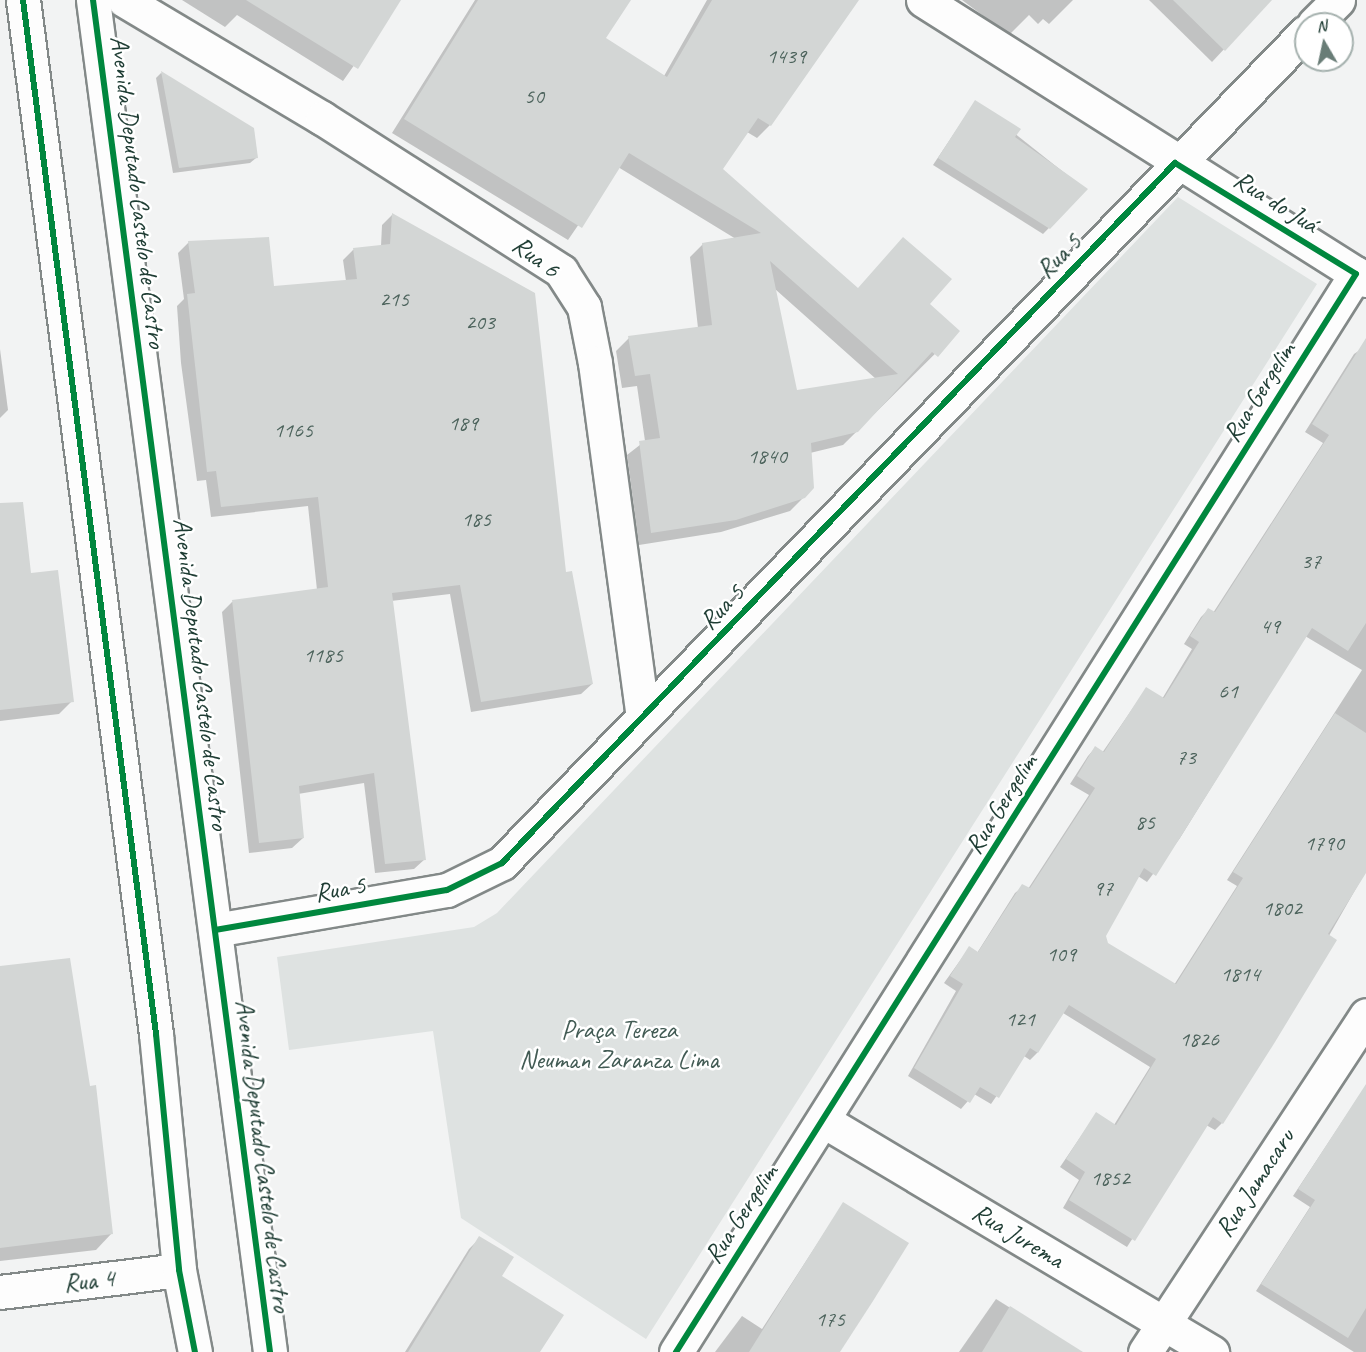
<!DOCTYPE html>
<html>
<head>
<meta charset="utf-8">
<style>
	body { margin:0 }
	#map { position:relative; width:1366px; height:1352px; overflow:hidden; background:#f2f3f3; font-family:Caveat,sans-serif }
	div>[style] { position:absolute }
	.green>* { inset:0; background:#dee2e1 }
	.shadow>* { inset:0; background:#0003 }
	.building>* { inset:0; background:#d3d6d5 }
	.roads { filter:drop-shadow(2px 0 #838988) drop-shadow(-2px 0 #838988) drop-shadow(0 2px #838988) drop-shadow(0 -2px #838988) }
	.street>* { height:33px; margin:-16.5px; padding:0 16.5px; transform-origin:16.5px; border-radius:16.5px; background:#fdfdfd }
	.secondary>* { height:33px; margin:-16.5px; padding:0 16.5px; transform-origin:16.5px; border-radius:16.5px; background:#fdfdfd }
	.cycleway>* { height:6px; margin:-3px; padding:0 3px; transform-origin:3px; border-radius:3px; background:#00873e }
	span { translate:-50% -50%; white-space:nowrap; text-align:center; line-height:1.15; -webkit-text-stroke:5px #fff; paint-order:stroke }
	.number-label { font-size:22px; color:#4c635c }
	.number-label span { -webkit-text-stroke-width:0 }
	.street-label { font-size:26px; color:#1f3d34 }
	.park-label { font-size:26px; color:#425b54 }
	.north { position:absolute; left:1294px; top:12px; width:60px; height:60px; box-sizing:border-box; background:#fff; border:2px solid #a5b1ae; border-radius:50%; rotate:351deg; font-size:16px; font-weight:700; line-height:24px; text-align:center; color:#1f3d34 }
	.north::after { content:''; display:block; margin:auto; width:21px; height:27px; background:#697d77; clip-path:polygon(50% 0,100% 100%,50% 72%,0 100%) }
</style>
</head>
<body>
<div id="map">
	<div class="green">
		<i style="clip-path:polygon(1178px 197px,1317px 284px,646px 1339px,461px 1218px,433px 1031px,289px 1050px,277px 957px,474px 927px,497px 913px)"></i>
	</div>
	<div class="shadow">
		<i style="clip-path:polygon(182px 0,400px 0,343px 81px,237px 15px,225px 27px)"></i>
		<i style="clip-path:polygon(evenodd,475px 0,629px 0,604px 38px,664px 76px,707px 0,834px 0,770px 125px,757px 138px,747px 132px,721px 170px,858px 289px,928px 304px,958px 331px,843px 445px,810px 453px,813px 488px,790px 511px,721px 532px,639px 545px,627px 455px,645px 441px,637px 386px,622px 388px,616px 351px,629px 338px,698px 328px,690px 257px,703px 244px,736px 239px,618px 167px,568px 240px,392px 133px,475px 0,775px 289px,876px 379px,796px 391px,775px 289px)"></i>
		<i style="clip-path:polygon(962px 0,1073px 0,1049px 24px,1043px 19px,1038px 24px,1029px 15px,1009px 35px)"></i>
		<i style="clip-path:polygon(1149px 0,1270px 0,1212px 62px)"></i>
		<i style="clip-path:polygon(161px 73px,253px 129px,256px 158px,250px 163px,173px 173px,156px 78px)"></i>
		<i style="clip-path:polygon(975px 102px,1086px 190px,1043px 234px,933px 165px)"></i>
		<i style="clip-path:polygon(392px 215px,565px 574px,592px 684px,581px 694px,471px 712px,450px 594px,391px 601px,425px 859px,414px 869px,375px 873px,364px 783px,298px 794px,303px 838px,292px 848px,249px 853px,222px 612px,232px 602px,317px 590px,308px 506px,211px 517px,206px 480px,197px 481px,181px 363px,177px 306px,184px 299px,178px 253px,189px 242px,272px 287px,346px 281px,343px 260px,353px 250px,381px 246px,382px 225px)"></i>
		<i style="clip-path:polygon(evenodd,1366px 346px,1366px 871px,1222px 1123px,1215px 1130px,1206px 1125px,1127px 1247px,1063px 1208px,1079px 1180px,1060px 1167px,1096px 1114px,1114px 1125px,1150px 1067px,1063px 1013px,1037px 1053px,1030px 1060px,1024px 1056px,991px 1104px,974px 1094px,961px 1109px,908px 1076px,956px 991px,944px 983px,969px 948px,977px 953px,1015px 893px,1023px 886px,1028px 889px,1089px 795px,1070px 784px,1088px 756px,1095px 748px,1102px 753px,1146px 689px,1162px 699px,1192px 649px,1184px 644px,1201px 617px,1208px 610px,1213px 613px,1323px 443px,1305px 432px,1354px 354px,1366px 346px,1305px 636px,1362px 670px,1227px 880px,1237px 886px,1174px 985px,1106px 944px,1104px 936px,1138px 876px,1147px 882px,1180px 838px,1305px 636px)"></i>
		<i style="clip-path:polygon(0 349px,8px 410px,0 418px)"></i>
		<i style="clip-path:polygon(0 539px,30px 575px,72px 701px,59px 714px,0 721px)"></i>
		<i style="clip-path:polygon(0 968px,112px 1233px,96px 1250px,0 1261px)"></i>
		<i style="clip-path:polygon(1359px 1096px,1366px 1100px,1366px 1352px,1354px 1352px,1256px 1291px,1310px 1207px,1293px 1196px)"></i>
		<i style="clip-path:polygon(843px 1204px,839px 1352px,715px 1352px,742px 1316px,762px 1329px)"></i>
		<i style="clip-path:polygon(480px 1238px,537px 1352px,405px 1352px,469px 1249px)"></i>
		<i style="clip-path:polygon(996px 1299px,1079px 1351px,1079px 1352px,959px 1352px)"></i>
	</div>
	<div class="building">
		<i style="clip-path:polygon(246px 0,401px 0,358px 69px)"></i>
		<i style="clip-path:polygon(evenodd,478px 0,631px 0,606px 38px,667px 77px,712px 0,859px 0,771px 126px,758px 118px,723px 169px,858px 288px,903px 237px,952px 279px,930px 304px,960px 331px,938px 357px,932px 352px,858px 432px,811px 443px,814px 488px,805px 498px,736px 520px,651px 533px,639px 441px,660px 438px,650px 374px,635px 376px,628px 336px,712px 325px,702px 243px,761px 233px,629px 153px,582px 228px,404px 119px,478px 0,770px 261px,898px 374px,797px 390px,770px 261px)"></i>
		<i style="clip-path:polygon(1173px 0,1272px 0,1225px 51px)"></i>
		<i style="clip-path:polygon(161px 71px,254px 128px,258px 158px,179px 168px)"></i>
		<i style="clip-path:polygon(975px 100px,1021px 129px,1015px 137px,1088px 189px,1050px 229px,938px 158px)"></i>
		<i style="clip-path:polygon(392px 213px,535px 293px,566px 572px,572px 571px,593px 684px,481px 702px,460px 585px,392px 593px,426px 860px,385px 864px,374px 773px,299px 786px,304px 838px,259px 843px,232px 600px,328px 587px,318px 497px,221px 507px,216px 471px,207px 472px,187px 294px,195px 293px,188px 241px,269px 237px,274px 286px,357px 279px,353px 248px,390px 244px)"></i>
		<i style="clip-path:polygon(1366px 338px,1366px 623px,1348px 651px,1312px 628px,1156px 876px,1144px 868px,1106px 936px,1108px 943px,1176px 984px,1243px 878px,1233px 872px,1335px 713px,1366px 733px,1366px 873px,1328px 934px,1337px 940px,1275px 1042px,1223px 1124px,1213px 1117px,1135px 1241px,1069px 1200px,1085px 1172px,1066px 1159px,1096px 1112px,1116px 1125px,1156px 1059px,1069px 1005px,1038px 1053px,1030px 1048px,999px 1098px,980px 1087px,970px 1103px,914px 1068px,963px 984px,950px 976px,969px 946px,978px 952px,1022px 884px,1030px 888px,1095px 788px,1077px 776px,1095px 746px,1104px 752px,1146px 687px,1164px 698px,1199px 642px,1190px 636px,1208px 608px,1215px 612px,1329px 435px,1312px 424px)"></i>
		<i style="clip-path:polygon(23px 502px,31px 573px,58px 570px,74px 702px,0 710px,0 503px)"></i>
		<i style="clip-path:polygon(70px 958px,90px 1086px,96px 1085px,113px 1234px,0 1248px,0 966px)"></i>
		<i style="clip-path:polygon(1366px 1084px,1366px 1308px,1348px 1338px,1261px 1284px,1315px 1200px,1298px 1189px)"></i>
		<i style="clip-path:polygon(843px 1202px,909px 1243px,873px 1301px,840px 1352px,749px 1352px)"></i>
		<i style="clip-path:polygon(479px 1236px,514px 1257px,502px 1276px,564px 1315px,540px 1352px,408px 1352px)"></i>
		<i style="clip-path:polygon(1010px 1306px,1083px 1352px,982px 1352px)"></i>
	</div>
	<div class="roads">
		<div class="street">
			<i style="left:124px;top:0;width:230px;rotate:30.8deg"></i>
			<i style="left:322px;top:118px;width:284px;rotate:32.6deg"></i>
			<i style="left:561px;top:271px;width:43px;rotate:57.4deg"></i>
			<i style="left:584px;top:307px;width:57px;rotate:78.9deg"></i>
			<i style="left:595px;top:363px;width:357px;rotate:82.3deg"></i>
			<i style="left:923px;top:0;width:524px;rotate:32.3deg"></i>
			<i style="left:1314px;top:24px;width:34px;rotate:-45deg"></i>
			<i style="left:215px;top:930px;width:235px;rotate:-9.8deg"></i>
			<i style="left:447px;top:890px;width:61px;rotate:-26.1deg"></i>
			<i style="left:502px;top:863px;width:1156px;rotate:-45.95deg"></i>
			<i style="left:824px;top:1121px;width:452px;rotate:30.8deg"></i>
			<i style="left:0;top:1292px;width:180px;rotate:-7deg"></i>
			<i style="left:676px;top:1352px;width:1275px;rotate:-57.76deg"></i>
			<i style="left:1145px;top:1352px;width:403px;rotate:-56.7deg"></i>
		</div>
		<div class="secondary">
			<i style="left:23px;top:0;width:1043px;rotate:82.67deg"></i>
			<i style="left:156px;top:1034px;width:237px;rotate:84.4deg"></i>
			<i style="left:179px;top:1270px;width:84px;rotate:79deg"></i>
			<i style="left:93px;top:0;width:1364px;rotate:82.54deg"></i>
		</div>
	</div>
	<div class="cycleway">
		<i style="left:23px;top:0;width:1043px;rotate:82.67deg"></i>
		<i style="left:156px;top:1034px;width:237px;rotate:84.4deg"></i>
		<i style="left:179px;top:1270px;width:84px;rotate:79deg"></i>
		<i style="left:93px;top:0;width:1364px;rotate:82.54deg"></i>
		<i style="left:215px;top:930px;width:235px;rotate:-9.8deg"></i>
		<i style="left:447px;top:890px;width:61px;rotate:-26.1deg"></i>
		<i style="left:502px;top:863px;width:971px;rotate:-46.13deg"></i>
		<i style="left:1175px;top:163px;width:212px;rotate:31.5deg"></i>
		<i style="left:1356px;top:274px;width:1275px;rotate:122.24deg"></i>
	</div>
	<div class="number-label">
		<span style="left:786px;top:57px">1439</span>
		<span style="left:534px;top:97px">50</span>
		<span style="left:394px;top:300px">215</span>
		<span style="left:480px;top:323px">203</span>
		<span style="left:463px;top:424px">189</span>
		<span style="left:293px;top:431px">1165</span>
		<span style="left:767px;top:457px">1840</span>
		<span style="left:476px;top:520px">185</span>
		<span style="left:1311px;top:562px">37</span>
		<span style="left:1270px;top:627px">49</span>
		<span style="left:323px;top:656px">1185</span>
		<span style="left:1228px;top:692px">61</span>
		<span style="left:1186px;top:758px">73</span>
		<span style="left:1145px;top:823px">85</span>
		<span style="left:1324px;top:844px">1790</span>
		<span style="left:1103px;top:889px">97</span>
		<span style="left:1282px;top:909px">1802</span>
		<span style="left:1061px;top:955px">109</span>
		<span style="left:1240px;top:975px">1814</span>
		<span style="left:1020px;top:1020px">121</span>
		<span style="left:1199px;top:1040px">1826</span>
		<span style="left:1110px;top:1179px">1852</span>
		<span style="left:830px;top:1320px">175</span>
	</div>
	<div class="street-label">
		<span style="left:138px;top:192px;rotate:83deg">Avenida Deputado Castelo de Castro</span>
		<span style="left:1276px;top:202px;rotate:32deg">Rua do Juá</span>
		<span style="left:1059px;top:256px;rotate:-46deg">Rua 5</span>
		<span style="left:536px;top:257px;rotate:37deg">Rua 6</span>
		<span style="left:1259px;top:392px;rotate:-58deg">Rua Gergelim</span>
		<span style="left:722px;top:607px;rotate:-46deg">Rua 5</span>
		<span style="left:201px;top:674px;rotate:83deg">Avenida Deputado Castelo de Castro</span>
		<span style="left:1001px;top:804px;rotate:-58deg">Rua Gergelim</span>
		<span style="left:340px;top:889px;rotate:-10deg">Rua 5</span>
		<span style="left:263px;top:1156px;rotate:83deg">Avenida Deputado Castelo de Castro</span>
		<span style="left:1255px;top:1183px;rotate:-57deg">Rua Jamacaru</span>
		<span style="left:741px;top:1214px;rotate:-57deg">Rua Gergelim</span>
		<span style="left:1018px;top:1236px;rotate:31deg">Rua Jurema</span>
		<span style="left:89px;top:1281px;rotate:-7deg">Rua 4</span>
	</div>
	<div class="park-label">
		<span style="left:619px;top:1045px">Praça Tereza<br>Neuman Zaranza Lima</span>
	</div>
	<div class="north">N</div>
</div>
</body>
</html>
